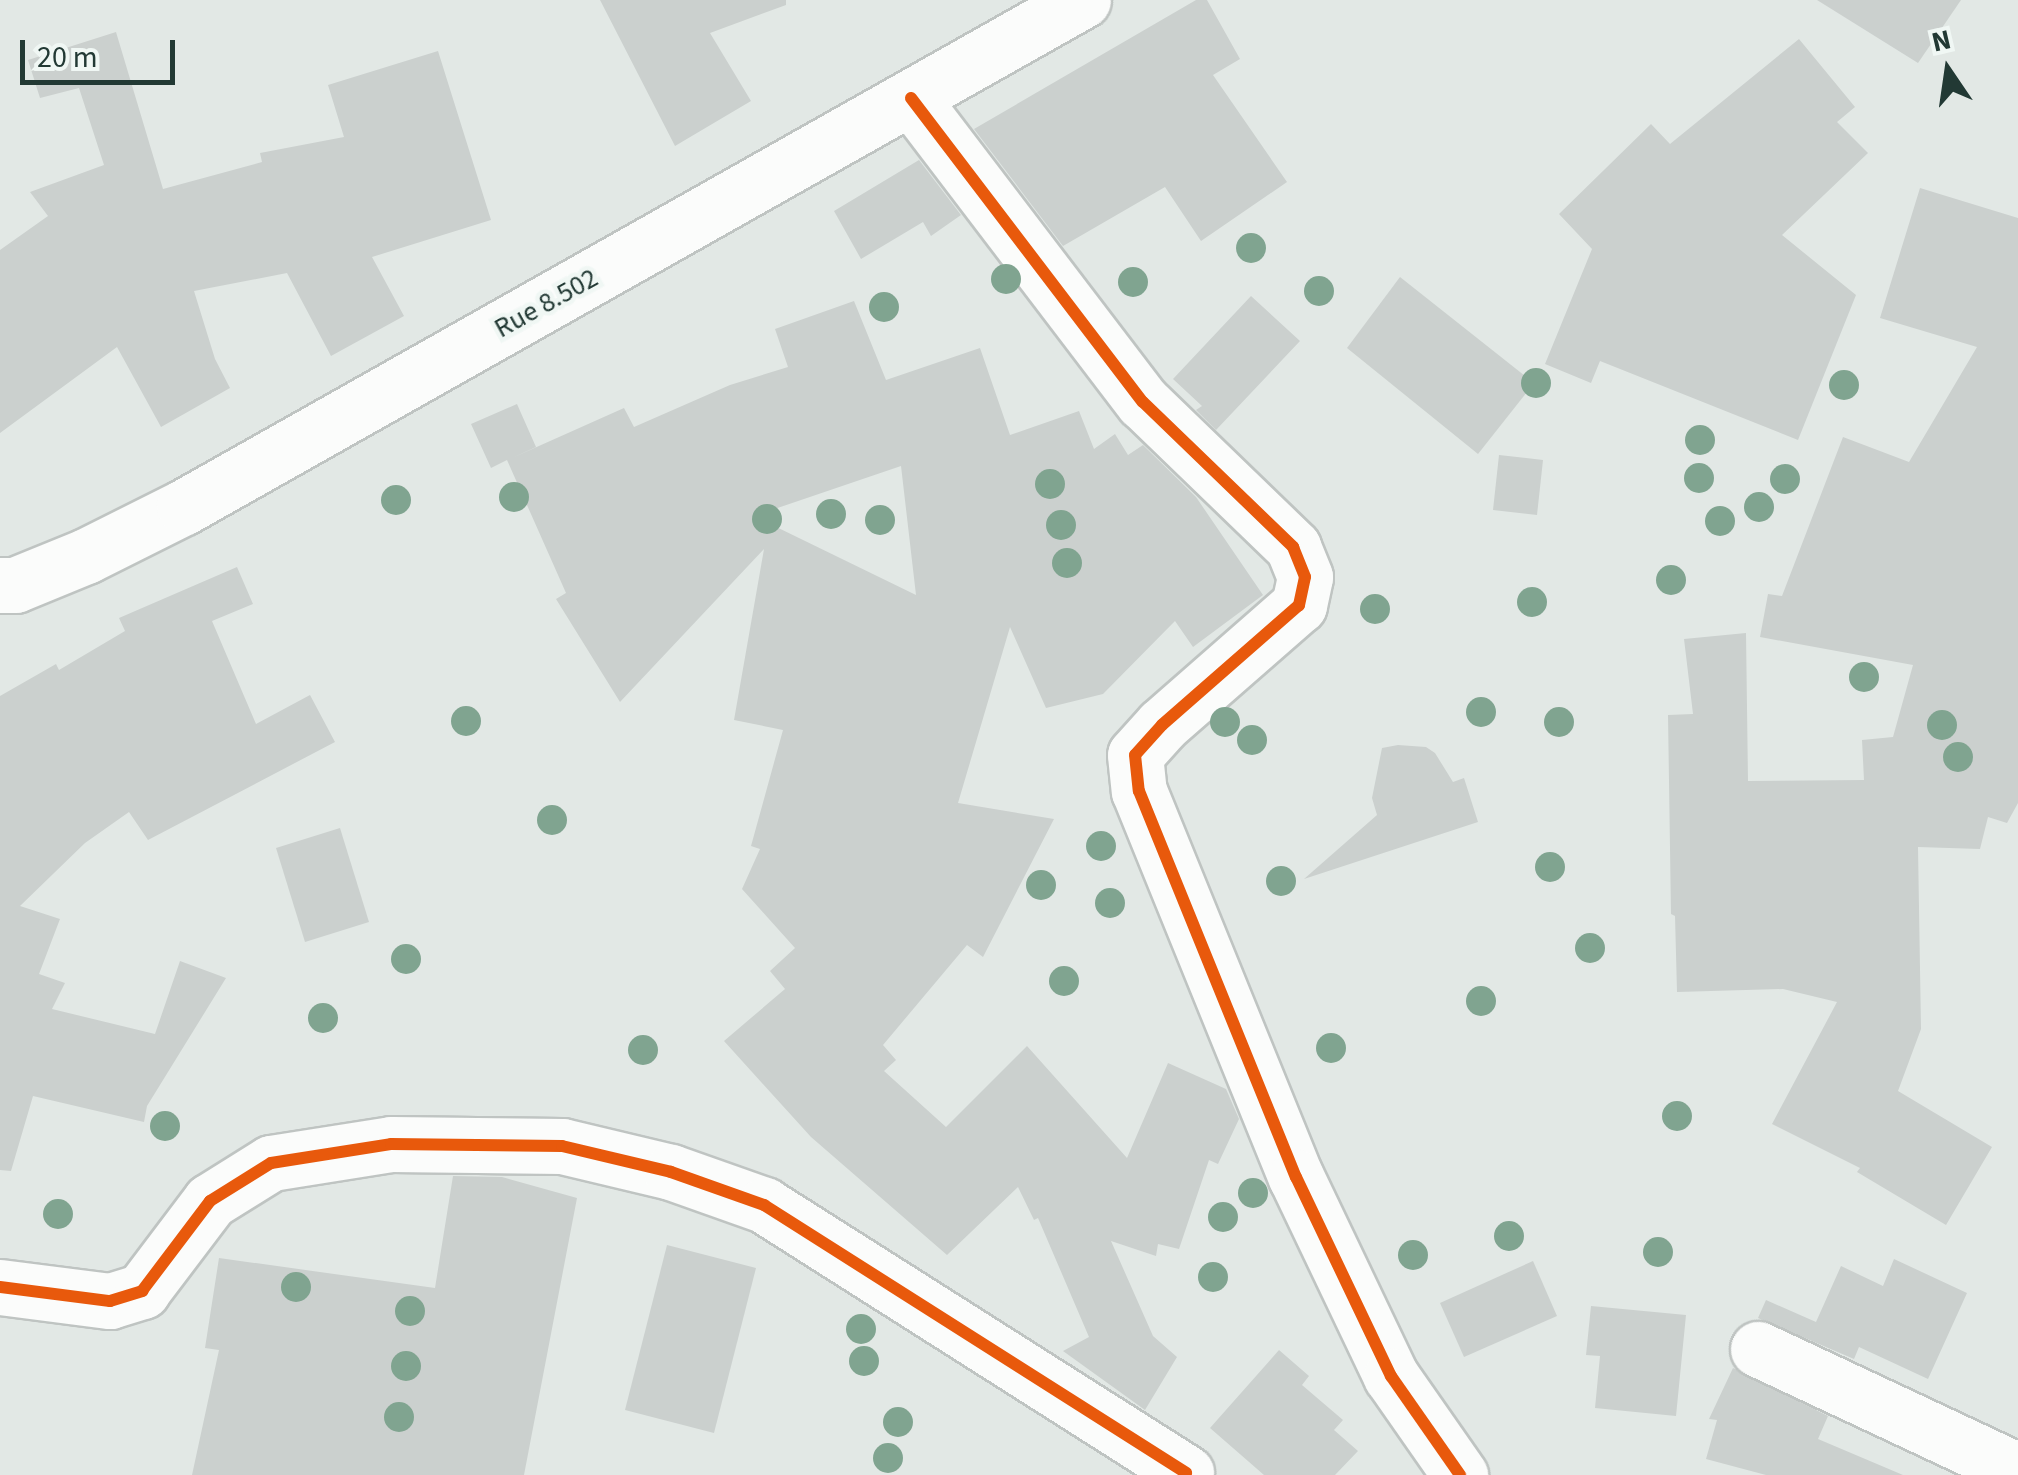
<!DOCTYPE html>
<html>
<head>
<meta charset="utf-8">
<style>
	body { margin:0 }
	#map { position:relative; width:2018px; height:1475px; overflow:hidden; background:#e2e8e5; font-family:"Source Sans 3",sans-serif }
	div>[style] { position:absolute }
	.building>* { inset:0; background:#cbd0ce }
	.roads { filter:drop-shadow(2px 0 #bfc4c2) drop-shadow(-2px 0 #bfc4c2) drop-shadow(0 2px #bfc4c2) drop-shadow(0 -2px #bfc4c2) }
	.minor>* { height:55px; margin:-27.5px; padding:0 27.5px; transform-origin:27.5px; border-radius:27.5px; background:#fbfcfb }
	.secondary>* { height:55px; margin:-27.5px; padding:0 27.5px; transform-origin:27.5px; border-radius:27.5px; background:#fbfcfb }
	.cycleway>* { height:12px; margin:-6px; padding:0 6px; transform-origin:6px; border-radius:6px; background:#e8590c }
	.trees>* { width:30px; height:30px; margin:-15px; border-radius:50%; background:#80a490 }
	span { translate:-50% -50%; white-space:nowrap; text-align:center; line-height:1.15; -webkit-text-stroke:9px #f0f7f4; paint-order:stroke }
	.street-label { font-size:28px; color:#223934 }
	.north { position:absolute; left:1898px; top:20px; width:100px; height:100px; -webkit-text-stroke:8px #f0f7f4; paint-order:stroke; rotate:347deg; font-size:28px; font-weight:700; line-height:40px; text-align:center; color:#223934 }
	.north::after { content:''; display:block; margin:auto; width:35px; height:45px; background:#223934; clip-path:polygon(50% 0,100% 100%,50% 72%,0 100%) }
	.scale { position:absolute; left:20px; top:40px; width:155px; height:45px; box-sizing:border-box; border:5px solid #223934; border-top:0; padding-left:12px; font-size:30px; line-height:35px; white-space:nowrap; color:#223934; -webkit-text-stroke:8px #f0f7f4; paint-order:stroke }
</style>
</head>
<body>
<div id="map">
	<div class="building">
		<i style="clip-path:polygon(600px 0,786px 0,786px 5px,710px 33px,751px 101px,675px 146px)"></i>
		<i style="clip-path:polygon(1196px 0,1207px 0,1240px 59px,1213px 75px,1287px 182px,1201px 241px,1165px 187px,1063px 246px,974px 129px)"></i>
		<i style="clip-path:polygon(1817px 0,1961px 0,1918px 63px)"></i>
		<i style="clip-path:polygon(116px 32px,163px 189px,262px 162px,260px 153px,344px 137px,328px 85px,438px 51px,491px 220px,372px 257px,404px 316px,331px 356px,287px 273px,194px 291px,215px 359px,230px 388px,161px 427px,117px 347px,0 433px,0 250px,48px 216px,30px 192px,104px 165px,79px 88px,40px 98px,28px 60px)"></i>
		<i style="clip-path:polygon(1799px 39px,1855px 107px,1837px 122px,1868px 153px,1782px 235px,1856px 295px,1798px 440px,1600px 361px,1591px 383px,1545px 364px,1592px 249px,1559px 214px,1651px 124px,1670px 144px)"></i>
		<i style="clip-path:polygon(919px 160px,961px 215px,931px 236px,923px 222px,861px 259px,834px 211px)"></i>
		<i style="clip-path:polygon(1920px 188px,2018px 218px,2018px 803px,2007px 823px,1988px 817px,1980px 849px,1918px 847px,1921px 1029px,1898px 1091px,1992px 1147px,1946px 1225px,1857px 1172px,1860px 1168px,1772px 1124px,1837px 1002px,1783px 989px,1677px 992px,1675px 916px,1671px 914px,1668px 715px,1693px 714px,1684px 639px,1746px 633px,1748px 781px,1864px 780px,1862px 740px,1893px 737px,1913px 665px,1760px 637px,1768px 594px,1782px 596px,1843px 437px,1909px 462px,1977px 347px,1880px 318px)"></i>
		<i style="clip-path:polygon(1400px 277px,1534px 383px,1478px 454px,1347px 348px)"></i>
		<i style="clip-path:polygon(1251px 296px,1300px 341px,1216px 430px,1196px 410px,1202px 406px,1173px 379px)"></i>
		<i style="clip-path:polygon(evenodd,854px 301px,886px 380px,980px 348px,1010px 435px,1079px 411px,1094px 449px,1115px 434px,1128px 455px,1143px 445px,1196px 497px,1263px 595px,1193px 647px,1175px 621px,1103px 694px,1046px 708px,1010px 627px,958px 803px,1054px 819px,983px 957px,967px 945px,883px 1045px,896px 1060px,884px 1071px,946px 1127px,1027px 1046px,1127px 1158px,1168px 1063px,1226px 1089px,1239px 1119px,1218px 1164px,1209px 1160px,1179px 1249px,1158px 1244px,1156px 1256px,1111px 1241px,1153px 1336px,1177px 1357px,1145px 1410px,1063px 1351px,1089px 1337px,1038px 1218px,1034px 1220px,1018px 1187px,947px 1255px,811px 1137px,724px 1041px,785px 989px,770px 971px,795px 948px,742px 889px,760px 849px,751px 846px,783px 730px,734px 720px,764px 549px,620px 702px,556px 599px,566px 593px,507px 460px,491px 468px,471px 424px,517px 404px,536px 447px,512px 458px,624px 408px,634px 427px,730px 385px,788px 367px,775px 329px,854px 301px,901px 466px,916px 595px,754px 516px,901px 466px)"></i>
		<i style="clip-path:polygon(1499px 455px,1543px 460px,1537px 515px,1493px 510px)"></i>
		<i style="clip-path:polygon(237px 567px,253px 604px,212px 621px,256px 724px,310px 695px,335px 742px,148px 840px,129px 812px,85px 843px,20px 906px,60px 919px,39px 974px,65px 983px,52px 1009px,155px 1034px,180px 961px,226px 978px,147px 1106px,144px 1122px,33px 1096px,11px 1171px,0 1170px,0 696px,56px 664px,59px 670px,125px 631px,119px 618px)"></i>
		<i style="clip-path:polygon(1398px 745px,1426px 747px,1435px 753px,1453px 782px,1464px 778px,1478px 822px,1304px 879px,1377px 815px,1372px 798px,1382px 748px)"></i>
		<i style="clip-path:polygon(340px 828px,369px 922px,305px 942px,276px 848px)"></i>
		<i style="clip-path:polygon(453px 1176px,502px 1177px,577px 1198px,524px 1475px,192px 1475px,219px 1350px,205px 1348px,219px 1258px,435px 1288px)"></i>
		<i style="clip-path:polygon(667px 1245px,756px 1268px,714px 1433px,625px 1410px)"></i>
		<i style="clip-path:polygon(1894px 1259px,1967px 1293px,1928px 1379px,1859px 1347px,1854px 1359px,1758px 1318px,1766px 1300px,1816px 1322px,1841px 1266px,1883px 1286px)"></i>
		<i style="clip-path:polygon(1533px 1261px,1557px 1316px,1464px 1357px,1440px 1303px)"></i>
		<i style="clip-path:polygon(1591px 1306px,1686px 1315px,1676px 1416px,1595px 1408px,1600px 1356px,1586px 1355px)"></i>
		<i style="clip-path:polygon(1279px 1350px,1309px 1376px,1302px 1385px,1343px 1420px,1334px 1430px,1358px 1451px,1335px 1475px,1264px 1475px,1210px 1428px)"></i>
		<i style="clip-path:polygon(1733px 1368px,1828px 1416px,1818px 1439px,1903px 1475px,1766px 1475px,1706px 1459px,1717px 1420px,1709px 1419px)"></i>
	</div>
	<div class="roads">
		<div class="minor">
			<i style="left:911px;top:98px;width:382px;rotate:52.7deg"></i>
			<i style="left:1143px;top:402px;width:209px;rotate:44deg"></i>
			<i style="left:1293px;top:547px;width:32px;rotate:68deg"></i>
			<i style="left:1305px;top:577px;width:29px;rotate:102deg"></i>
			<i style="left:1299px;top:605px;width:182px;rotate:138.8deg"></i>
			<i style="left:1162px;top:725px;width:40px;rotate:132deg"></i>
			<i style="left:1135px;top:755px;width:36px;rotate:84deg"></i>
			<i style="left:1139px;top:791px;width:417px;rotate:67.9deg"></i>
			<i style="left:1296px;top:1177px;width:221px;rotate:64.5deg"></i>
			<i style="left:1391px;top:1376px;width:121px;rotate:55.1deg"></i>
			<i style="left:0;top:1287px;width:111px;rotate:7.3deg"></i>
			<i style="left:110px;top:1301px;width:34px;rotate:-17deg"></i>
			<i style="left:142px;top:1291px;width:113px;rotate:-52.9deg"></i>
			<i style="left:210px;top:1201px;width:72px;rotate:-31.9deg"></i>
			<i style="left:271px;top:1163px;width:121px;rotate:-9deg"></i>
			<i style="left:391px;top:1144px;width:171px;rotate:0.7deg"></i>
			<i style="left:562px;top:1146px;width:112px;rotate:13.4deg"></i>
			<i style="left:671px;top:1172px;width:99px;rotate:19.5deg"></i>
			<i style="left:764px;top:1205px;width:500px;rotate:32.4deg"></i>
			<i style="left:1758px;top:1349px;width:287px;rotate:25.1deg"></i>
		</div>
		<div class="secondary">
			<i style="left:0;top:585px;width:15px"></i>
			<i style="left:15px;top:585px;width:77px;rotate:-22.2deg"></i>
			<i style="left:86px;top:556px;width:110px;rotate:-26.6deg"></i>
			<i style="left:184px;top:507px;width:1032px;rotate:-29.42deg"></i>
		</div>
	</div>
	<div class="cycleway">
		<i style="left:911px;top:98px;width:382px;rotate:52.7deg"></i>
		<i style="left:1143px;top:402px;width:209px;rotate:44deg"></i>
		<i style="left:1293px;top:547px;width:32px;rotate:68deg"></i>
		<i style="left:1305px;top:577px;width:29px;rotate:102deg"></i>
		<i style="left:1299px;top:605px;width:182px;rotate:138.8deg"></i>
		<i style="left:1162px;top:725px;width:40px;rotate:132deg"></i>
		<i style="left:1135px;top:755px;width:36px;rotate:84deg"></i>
		<i style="left:1139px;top:791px;width:417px;rotate:67.9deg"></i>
		<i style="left:1296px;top:1177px;width:221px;rotate:64.5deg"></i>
		<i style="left:1391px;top:1376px;width:121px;rotate:55.1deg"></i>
		<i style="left:0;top:1287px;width:111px;rotate:7.3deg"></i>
		<i style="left:110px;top:1301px;width:34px;rotate:-17deg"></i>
		<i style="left:142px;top:1291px;width:113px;rotate:-52.9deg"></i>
		<i style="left:210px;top:1201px;width:72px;rotate:-31.9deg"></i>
		<i style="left:271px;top:1163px;width:121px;rotate:-9deg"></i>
		<i style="left:391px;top:1144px;width:171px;rotate:0.7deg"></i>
		<i style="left:562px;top:1146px;width:112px;rotate:13.4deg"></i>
		<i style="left:671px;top:1172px;width:99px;rotate:19.5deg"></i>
		<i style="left:764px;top:1205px;width:500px;rotate:32.4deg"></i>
	</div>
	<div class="trees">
		<i style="left:1251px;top:248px"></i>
		<i style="left:1006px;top:279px"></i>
		<i style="left:1133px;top:282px"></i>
		<i style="left:1319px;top:291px"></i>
		<i style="left:884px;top:307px"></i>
		<i style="left:1536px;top:383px"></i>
		<i style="left:1844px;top:385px"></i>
		<i style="left:1700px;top:440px"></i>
		<i style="left:1699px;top:478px"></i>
		<i style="left:1785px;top:479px"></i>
		<i style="left:1050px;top:484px"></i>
		<i style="left:514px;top:497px"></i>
		<i style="left:396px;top:500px"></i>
		<i style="left:1759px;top:507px"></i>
		<i style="left:831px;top:514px"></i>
		<i style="left:767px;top:519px"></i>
		<i style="left:880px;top:520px"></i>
		<i style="left:1720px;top:521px"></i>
		<i style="left:1061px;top:525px"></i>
		<i style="left:1067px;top:563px"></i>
		<i style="left:1671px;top:580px"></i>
		<i style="left:1532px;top:602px"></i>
		<i style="left:1375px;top:609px"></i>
		<i style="left:1864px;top:677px"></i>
		<i style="left:1481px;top:712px"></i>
		<i style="left:466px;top:721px"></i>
		<i style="left:1225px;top:722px"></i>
		<i style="left:1559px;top:722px"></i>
		<i style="left:1942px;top:725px"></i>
		<i style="left:1252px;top:740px"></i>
		<i style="left:1958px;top:757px"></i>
		<i style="left:552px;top:820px"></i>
		<i style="left:1101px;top:846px"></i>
		<i style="left:1550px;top:867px"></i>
		<i style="left:1281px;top:881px"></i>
		<i style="left:1041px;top:885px"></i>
		<i style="left:1110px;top:903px"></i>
		<i style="left:1590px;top:948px"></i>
		<i style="left:406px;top:959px"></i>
		<i style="left:1064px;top:981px"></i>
		<i style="left:1481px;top:1001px"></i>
		<i style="left:323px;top:1018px"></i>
		<i style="left:1331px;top:1048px"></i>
		<i style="left:643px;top:1050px"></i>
		<i style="left:1677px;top:1116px"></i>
		<i style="left:165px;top:1126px"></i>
		<i style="left:1253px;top:1193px"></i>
		<i style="left:58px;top:1214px"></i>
		<i style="left:1223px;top:1217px"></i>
		<i style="left:1509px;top:1236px"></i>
		<i style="left:1658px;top:1252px"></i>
		<i style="left:1413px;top:1255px"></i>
		<i style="left:1213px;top:1277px"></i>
		<i style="left:296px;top:1287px"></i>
		<i style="left:410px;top:1311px"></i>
		<i style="left:861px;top:1329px"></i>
		<i style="left:864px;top:1361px"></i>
		<i style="left:406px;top:1366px"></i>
		<i style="left:399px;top:1417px"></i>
		<i style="left:898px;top:1422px"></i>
		<i style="left:888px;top:1458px"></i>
	</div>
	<div class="street-label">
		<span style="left:546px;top:303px;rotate:-29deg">Rue 8.502</span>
	</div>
	<div class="north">N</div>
	<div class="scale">20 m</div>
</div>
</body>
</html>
